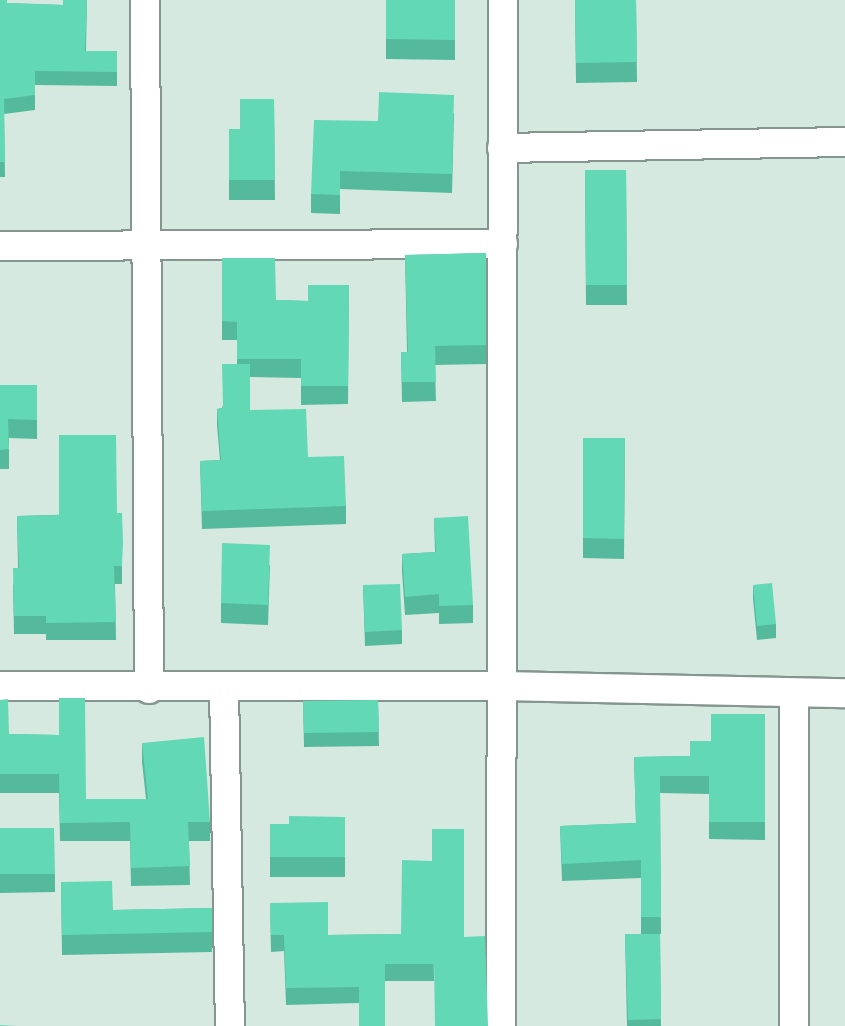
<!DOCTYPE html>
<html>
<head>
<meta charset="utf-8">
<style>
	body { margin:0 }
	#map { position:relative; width:845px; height:1026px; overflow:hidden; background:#d6e9e1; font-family:"Source Sans 3",sans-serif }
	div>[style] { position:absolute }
	.roads { filter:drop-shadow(2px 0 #859690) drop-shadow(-2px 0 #859690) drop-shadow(0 2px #859690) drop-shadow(0 -2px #859690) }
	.minor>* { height:28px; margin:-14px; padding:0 14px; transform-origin:14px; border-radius:14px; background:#fff }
	.wall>* { inset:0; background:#55ba9b }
	.building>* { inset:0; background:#63d8b4 }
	span { translate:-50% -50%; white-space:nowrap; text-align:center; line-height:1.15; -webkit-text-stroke:6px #fff; paint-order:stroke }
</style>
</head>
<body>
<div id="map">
	<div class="roads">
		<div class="minor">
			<i style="left:145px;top:0;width:689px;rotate:89.67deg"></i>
			<i style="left:502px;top:148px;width:343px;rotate:-1deg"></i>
			<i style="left:0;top:246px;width:503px;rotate:-0.23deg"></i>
			<i style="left:0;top:686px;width:502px"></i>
			<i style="left:502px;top:686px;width:343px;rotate:1.2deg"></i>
			<i style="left:224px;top:687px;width:339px;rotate:89deg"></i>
			<i style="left:501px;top:1026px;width:1026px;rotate:-89.89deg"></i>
			<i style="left:794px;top:1026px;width:333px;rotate:-90deg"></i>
		</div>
	</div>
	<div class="wall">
		<i style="clip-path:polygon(0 0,7px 3px,63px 5px,63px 0,87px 0,86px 51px,117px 51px,117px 86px,35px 85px,35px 110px,4px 114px,5px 177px,0 177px)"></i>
		<i style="clip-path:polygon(386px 0,455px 0,455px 60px,386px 59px)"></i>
		<i style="clip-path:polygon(575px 0,636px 0,637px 82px,576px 83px)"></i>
		<i style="clip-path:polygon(274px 99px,275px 200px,229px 200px,229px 129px,240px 129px)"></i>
		<i style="clip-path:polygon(454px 113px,452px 193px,340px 189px,340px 214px,311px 213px,311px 194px,378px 121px)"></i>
		<i style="clip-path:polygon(585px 170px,626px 170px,627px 305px,586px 305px)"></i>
		<i style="clip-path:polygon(486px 253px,486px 364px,435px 365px,436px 401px,402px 402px,401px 352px,407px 352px,405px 255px)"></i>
		<i style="clip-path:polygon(222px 258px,276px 300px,308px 301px,349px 285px,348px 404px,301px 405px,301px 378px,250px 377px,250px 410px,308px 457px,346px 506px,346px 524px,202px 529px,200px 461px,220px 460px,217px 426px,217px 409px,222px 408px,237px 364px,237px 340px,222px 340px)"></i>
		<i style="clip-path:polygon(0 385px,37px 385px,37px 439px,9px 438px,9px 469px,0 469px)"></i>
		<i style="clip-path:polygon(583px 438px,625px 438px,624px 559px,583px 558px)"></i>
		<i style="clip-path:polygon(122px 513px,122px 584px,115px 584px,116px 640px,46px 640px,46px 634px,14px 634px,13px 586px,18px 568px,17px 516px)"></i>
		<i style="clip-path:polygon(434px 518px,473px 605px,473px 623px,439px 624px,439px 613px,405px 615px,402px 572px,402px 554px,435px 552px)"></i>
		<i style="clip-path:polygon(270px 565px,268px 625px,221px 623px,221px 603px)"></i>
		<i style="clip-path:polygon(363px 585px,402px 630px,402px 644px,365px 646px)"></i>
		<i style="clip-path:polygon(753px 585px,776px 624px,776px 638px,757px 640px,753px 599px)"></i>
		<i style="clip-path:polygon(0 700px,9px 734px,59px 735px,86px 799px,146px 799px,142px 762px,142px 743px,210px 822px,210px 841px,189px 841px,190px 885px,131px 886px,130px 841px,60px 841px,59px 793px,0 793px)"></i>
		<i style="clip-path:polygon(378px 700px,379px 746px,304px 747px,303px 701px)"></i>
		<i style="clip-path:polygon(765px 714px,765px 840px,709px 839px,709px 794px,660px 793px,661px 934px,660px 934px,661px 1026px,627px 1026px,625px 934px,641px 934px,641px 878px,562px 881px,560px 826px,636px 823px,634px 757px,690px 756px,711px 741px)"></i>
		<i style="clip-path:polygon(345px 817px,345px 877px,270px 877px,270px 824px,289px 824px)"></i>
		<i style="clip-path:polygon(0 828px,55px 874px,55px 892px,0 893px)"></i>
		<i style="clip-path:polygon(432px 861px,434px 981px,385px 981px,359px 1003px,286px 1005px,284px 951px,271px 952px,270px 903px,328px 935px,401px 934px)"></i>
		<i style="clip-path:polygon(61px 882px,113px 910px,212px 908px,212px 952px,62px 955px)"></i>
	</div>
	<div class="building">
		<i style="clip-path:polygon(0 0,7px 0,7px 3px,63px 5px,63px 0,87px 0,85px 51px,117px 51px,117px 72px,35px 71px,35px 95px,4px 99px,5px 162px,0 162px)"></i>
		<i style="clip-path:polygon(386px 0,455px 0,455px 40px,386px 39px)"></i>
		<i style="clip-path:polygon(575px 0,636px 0,637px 62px,576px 63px)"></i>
		<i style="clip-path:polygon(379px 92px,454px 95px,452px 174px,340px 171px,340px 195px,311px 194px,314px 120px,378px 121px)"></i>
		<i style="clip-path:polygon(240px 99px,274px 99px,275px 180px,229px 180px,229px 129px,240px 129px)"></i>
		<i style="clip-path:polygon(585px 170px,626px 170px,627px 285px,586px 285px)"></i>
		<i style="clip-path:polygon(486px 253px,486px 345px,435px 346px,436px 382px,402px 382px,401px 352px,408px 352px,405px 255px)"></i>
		<i style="clip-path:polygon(222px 258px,275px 258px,276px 300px,308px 301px,308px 285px,349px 285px,348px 386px,301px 386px,301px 359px,237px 359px,237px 322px,222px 321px)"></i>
		<i style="clip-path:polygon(222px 364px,250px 364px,250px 410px,306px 409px,308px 457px,344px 456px,346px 506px,202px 511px,200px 461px,221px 460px,217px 409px,223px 408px)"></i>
		<i style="clip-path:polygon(0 385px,37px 385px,37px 420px,8px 419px,9px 449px,0 450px)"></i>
		<i style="clip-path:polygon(59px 435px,116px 435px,117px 513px,122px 513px,123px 542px,122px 566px,114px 566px,116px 622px,46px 623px,46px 616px,14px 616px,13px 568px,19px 568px,17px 516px,59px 515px)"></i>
		<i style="clip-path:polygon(583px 438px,625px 438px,624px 539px,583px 538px)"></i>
		<i style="clip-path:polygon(468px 516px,473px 605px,439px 606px,439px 594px,405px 597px,402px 554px,436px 552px,434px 518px)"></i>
		<i style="clip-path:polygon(222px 543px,270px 545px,268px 605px,221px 603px)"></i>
		<i style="clip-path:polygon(772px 583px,776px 624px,757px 626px,753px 585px)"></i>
		<i style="clip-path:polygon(400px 584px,402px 630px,365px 632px,363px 585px)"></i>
		<i style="clip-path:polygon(59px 698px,85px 698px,86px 799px,148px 799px,142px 743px,204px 737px,210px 822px,188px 822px,190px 866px,131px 868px,130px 822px,60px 823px,59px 774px,0 774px,0 700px,8px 699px,9px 734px,59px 735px)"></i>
		<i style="clip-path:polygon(378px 700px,379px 732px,304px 733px,303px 701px)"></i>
		<i style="clip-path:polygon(711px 714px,765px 714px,765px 822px,709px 822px,709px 776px,660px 776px,661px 917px,641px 917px,641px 860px,562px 864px,560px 826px,636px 823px,634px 757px,690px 756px,690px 741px,711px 741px)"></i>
		<i style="clip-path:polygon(289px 816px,345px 817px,345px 857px,270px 857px,270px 824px,289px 824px)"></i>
		<i style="clip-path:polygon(0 828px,54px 828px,55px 874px,0 874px)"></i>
		<i style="clip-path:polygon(432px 829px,464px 829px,464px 937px,485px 936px,488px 1026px,435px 1026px,434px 964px,385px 964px,385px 1026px,359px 1026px,359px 987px,286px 988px,284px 935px,271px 935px,270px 903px,328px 902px,328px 935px,401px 934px,402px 860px,432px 861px)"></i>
		<i style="clip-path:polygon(112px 881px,113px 910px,212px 908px,212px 932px,62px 935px,61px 882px)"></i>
		<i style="clip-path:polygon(625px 934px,660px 934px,661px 1019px,628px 1020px)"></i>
		<i style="clip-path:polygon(0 1025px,16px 1026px,0 1026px)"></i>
	</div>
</div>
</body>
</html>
